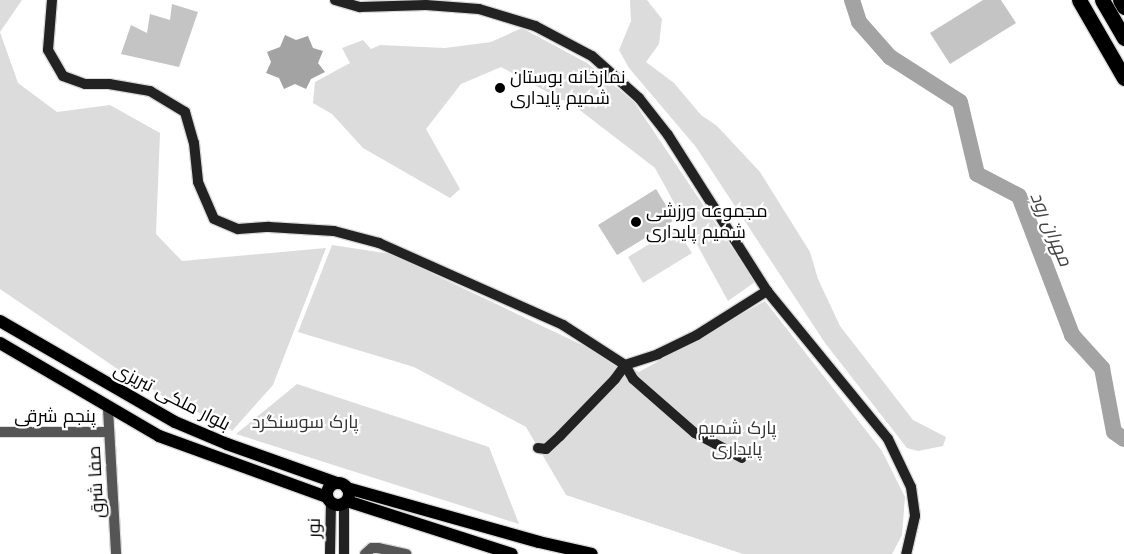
<!DOCTYPE html>
<html>
<head>
<meta charset="utf-8">
<style>
	body { margin:0 }
	#map { position:relative; width:1124px; height:554px; overflow:hidden; background:#fff; font-family:Jost,Cairo,sans-serif }
	div>[style] { position:absolute }
	.green>* { inset:0; background:#dcdcdc }
	.water>* { inset:0; background:#a3a3a3 }
	.river>* { height:16px; margin:-8px; padding:0 8px; transform-origin:8px; border-radius:8px; background:#a3a3a3 }
	.building>* { inset:0; background:#c4c4c4 }
	.roads { filter:drop-shadow(1px 0 #dbdbdb) drop-shadow(-1px 0 #dbdbdb) drop-shadow(0 1px #dbdbdb) drop-shadow(0 -1px #dbdbdb) }
	.street>* { height:10px; margin:-5px; padding:0 5px; transform-origin:5px; border-radius:5px; background:#555 }
	.secondary>* { height:10px; margin:-5px; padding:0 5px; transform-origin:5px; border-radius:5px; background:#222 }
	.primary>* { height:12px; margin:-6px; padding:0 6px; transform-origin:6px; border-radius:6px; background:#000 }
	.primary>.ring { margin:-6px; padding:0; box-sizing:content-box; background:none; border:12px solid #000; border-radius:50% }
	.highway>* { height:15px; margin:-7.5px; padding:0 7.5px; transform-origin:7.5px; border-radius:7.5px; background:#000 }
	.dots>* { width:14px; height:14px; translate:-50% -50%; box-sizing:border-box; border:2px solid #fff; border-radius:50% }
	span { translate:-50% -50%; white-space:nowrap; text-align:center; line-height:1.15; -webkit-text-stroke:4.5px #fff; paint-order:stroke }
	.poi-label { font-size:18px; color:#000 }
	.left { translate:0 -50%; text-align:left }
	.street-label { font-size:18px; color:#000 }
	.park-label { font-size:18px; color:#333 }
	.water-label { font-size:19px; color:#444; font-style:italic }
</style>
</head>
<body>
<div id="map">
	<div class="green">
		<i style="clip-path:polygon(0 0,22px 0,0 32px,18px 83px,57px 112px,110px 105px,160px 133px,156px 234px,182px 261px,326px 248px,273px 385px,232px 431px,141px 385px,0 289px)"></i>
		<i style="clip-path:polygon(630px 0,647px 0,662px 19px,659px 44px,646px 62px,674px 83px,701px 115px,717px 126px,760px 172px,810px 252px,818px 279px,840px 326px,913px 420px,946px 437px,943px 446px,918px 451px,907px 448px,825px 343px,696px 147px,629px 68px,619px 50px,631px 21px)"></i>
		<i style="clip-path:polygon(522px 28px,587px 63px,634px 102px,755px 282px,728px 301px,655px 168px,577px 108px,501px 67px,461px 84px,426px 129px,460px 189px,450px 198px,363px 148px,332px 114px,313px 103px,315px 82px,350px 63px,342px 48px,363px 40px,371px 49px,380px 45px,445px 48px,491px 42px)"></i>
		<i style="clip-path:polygon(676px 228px,692px 253px,643px 283px,628px 257px)"></i>
		<i style="clip-path:polygon(332px 245px,391px 254px,639px 372px,765px 301px,882px 451px,905px 497px,902px 535px,892px 554px,743px 554px,566px 495px,526px 427px,414px 367px,298px 332px)"></i>
		<i style="clip-path:polygon(297px 384px,489px 447px,519px 524px,236px 434px)"></i>
	</div>
	<div class="water">
		<i style="clip-path:polygon(285px 35px,296px 40px,308px 36px,313px 48px,323px 51px,318px 63px,325px 72px,311px 79px,306px 89px,295px 84px,284px 89px,279px 78px,266px 73px,271px 62px,267px 52px,280px 47px)"></i>
	</div>
	<div class="river">
		<i style="left:852px;top:0;width:23px;rotate:72deg"></i>
		<i style="left:859px;top:22px;width:47px;rotate:48.5deg"></i>
		<i style="left:890px;top:57px;width:83px;rotate:32.7deg"></i>
		<i style="left:960px;top:102px;width:74px;rotate:76.7deg"></i>
		<i style="left:977px;top:174px;width:47px;rotate:27.6deg"></i>
		<i style="left:1019px;top:196px;width:149px;rotate:69.1deg"></i>
		<i style="left:1072px;top:335px;width:45px;rotate:47.7deg"></i>
		<i style="left:1102px;top:368px;width:65px;rotate:79.4deg"></i>
		<i style="left:1114px;top:432px;width:12px;rotate:35deg"></i>
	</div>
	<div class="building">
		<i style="clip-path:polygon(983px 0,1001px 0,1016px 23px,950px 64px,930px 33px)"></i>
		<i style="clip-path:polygon(172px 4px,198px 12px,179px 67px,121px 54px,131px 25px,147px 33px,150px 14px,170px 20px)"></i>
		<i style="clip-path:polygon(656px 189px,675px 220px,617px 255px,598px 225px)"></i>
	</div>
	<div class="roads">
		<div class="street">
			<i style="left:108px;top:409px;width:145px;rotate:86.8deg"></i>
			<i style="left:0;top:432px;width:109px"></i>
			<i style="left:365px;top:554px;width:9px;rotate:-41deg"></i>
			<i style="left:372px;top:548px;width:6px"></i>
			<i style="left:378px;top:548px;width:29px;rotate:12deg"></i>
		</div>
		<div class="secondary">
			<i style="left:52px;top:0;width:50px;rotate:94.6deg"></i>
			<i style="left:48px;top:50px;width:30px;rotate:60deg"></i>
			<i style="left:63px;top:76px;width:23px;rotate:20deg"></i>
			<i style="left:85px;top:84px;width:24px"></i>
			<i style="left:109px;top:84px;width:42px;rotate:9.7deg"></i>
			<i style="left:150px;top:91px;width:41px;rotate:31deg"></i>
			<i style="left:185px;top:112px;width:32px;rotate:74deg"></i>
			<i style="left:194px;top:143px;width:39px;rotate:84deg"></i>
			<i style="left:198px;top:182px;width:40px;rotate:66.6deg"></i>
			<i style="left:214px;top:219px;width:26px;rotate:23deg"></i>
			<i style="left:238px;top:229px;width:31px;rotate:-4deg"></i>
			<i style="left:269px;top:227px;width:65px;rotate:3.5deg"></i>
			<i style="left:334px;top:231px;width:47px;rotate:14.9deg"></i>
			<i style="left:379px;top:243px;width:201px;rotate:24deg"></i>
			<i style="left:563px;top:325px;width:74px;rotate:32.8deg"></i>
			<i style="left:625px;top:365px;width:35px;rotate:-18deg"></i>
			<i style="left:658px;top:354px;width:43px;rotate:-26deg"></i>
			<i style="left:697px;top:335px;width:83px;rotate:-32.2deg"></i>
			<i style="left:335px;top:0;width:26px;rotate:16deg"></i>
			<i style="left:360px;top:7px;width:66px;rotate:-1.7deg"></i>
			<i style="left:426px;top:5px;width:53px;rotate:4.3deg"></i>
			<i style="left:479px;top:9px;width:59px;rotate:16.9deg"></i>
			<i style="left:535px;top:26px;width:64px;rotate:27.8deg"></i>
			<i style="left:592px;top:56px;width:63px;rotate:41.8deg"></i>
			<i style="left:639px;top:98px;width:47px;rotate:51.9deg"></i>
			<i style="left:668px;top:135px;width:185px;rotate:57.6deg"></i>
			<i style="left:767px;top:291px;width:191px;rotate:50.7deg"></i>
			<i style="left:888px;top:439px;width:53px;rotate:64.4deg"></i>
			<i style="left:911px;top:487px;width:29px;rotate:82deg"></i>
			<i style="left:915px;top:516px;width:39px;rotate:103deg"></i>
			<i style="left:538px;top:448px;width:8px;rotate:7deg"></i>
			<i style="left:546px;top:449px;width:19px;rotate:-43deg"></i>
			<i style="left:560px;top:436px;width:79px;rotate:-46deg"></i>
			<i style="left:615px;top:379px;width:17px;rotate:-54deg"></i>
			<i style="left:625px;top:365px;width:16px;rotate:60deg"></i>
			<i style="left:633px;top:379px;width:82px;rotate:41.1deg"></i>
			<i style="left:695px;top:433px;width:53px;rotate:28deg"></i>
			<i style="left:330px;top:554px;width:51px;rotate:-88.9deg"></i>
			<i style="left:344px;top:554px;width:50px;rotate:-90deg"></i>
		</div>
		<div class="primary">
			<i style="left:0;top:321px;width:202px;rotate:30deg"></i>
			<i style="left:175px;top:422px;width:56px;rotate:22.9deg"></i>
			<i style="left:227px;top:444px;width:117px;rotate:19.5deg"></i>
			<i style="left:0;top:343px;width:184px;rotate:30.3deg"></i>
			<i style="left:159px;top:436px;width:179px;rotate:20deg"></i>
			<i class="ring" style="left:327px;top:483px;width:10px;height:10px"></i>
			<i style="left:347px;top:488px;width:199px;rotate:15.7deg"></i>
			<i style="left:539px;top:542px;width:54px;rotate:12.8deg"></i>
			<i style="left:347px;top:501px;width:173px;rotate:17.8deg"></i>
		</div>
		<div class="highway">
			<i style="left:1079px;top:0;width:90px;rotate:60deg"></i>
			<i style="left:1102px;top:0;width:44px;rotate:59.9deg"></i>
			<i style="left:1120px;top:0;width:8px;rotate:60deg"></i>
		</div>
	</div>
	<div class="dots">
		<i style="left:500px;top:88px;background:#000"></i>
		<i style="left:636px;top:222px;background:#000"></i>
	</div>
	<div class="poi-label">
		<span class="left" style="left:510px;top:88px">نمازخانه بوستان<br>شمیم پایداری</span>
		<span class="left" style="left:646px;top:222px">مجموعه ورزشی<br>شمیم پایداری</span>
	</div>
	<div class="street-label">
		<span style="left:172px;top:397px;rotate:27deg">بلوار ملکى تبریزى</span>
		<span style="left:55px;top:416px">پنجم شرقی</span>
		<span style="left:96px;top:482px;rotate:-93deg">صفا شرق</span>
		<span style="left:314px;top:528px;rotate:-89deg">نور</span>
	</div>
	<div class="park-label">
		<span style="left:305px;top:422px">پارک سوسنگرد</span>
		<span style="left:737px;top:439px">پارک شمیم<br>پایداری</span>
	</div>
	<div class="water-label">
		<span style="left:1051px;top:229px;rotate:67deg">مهران رود</span>
	</div>
</div>
</body>
</html>
